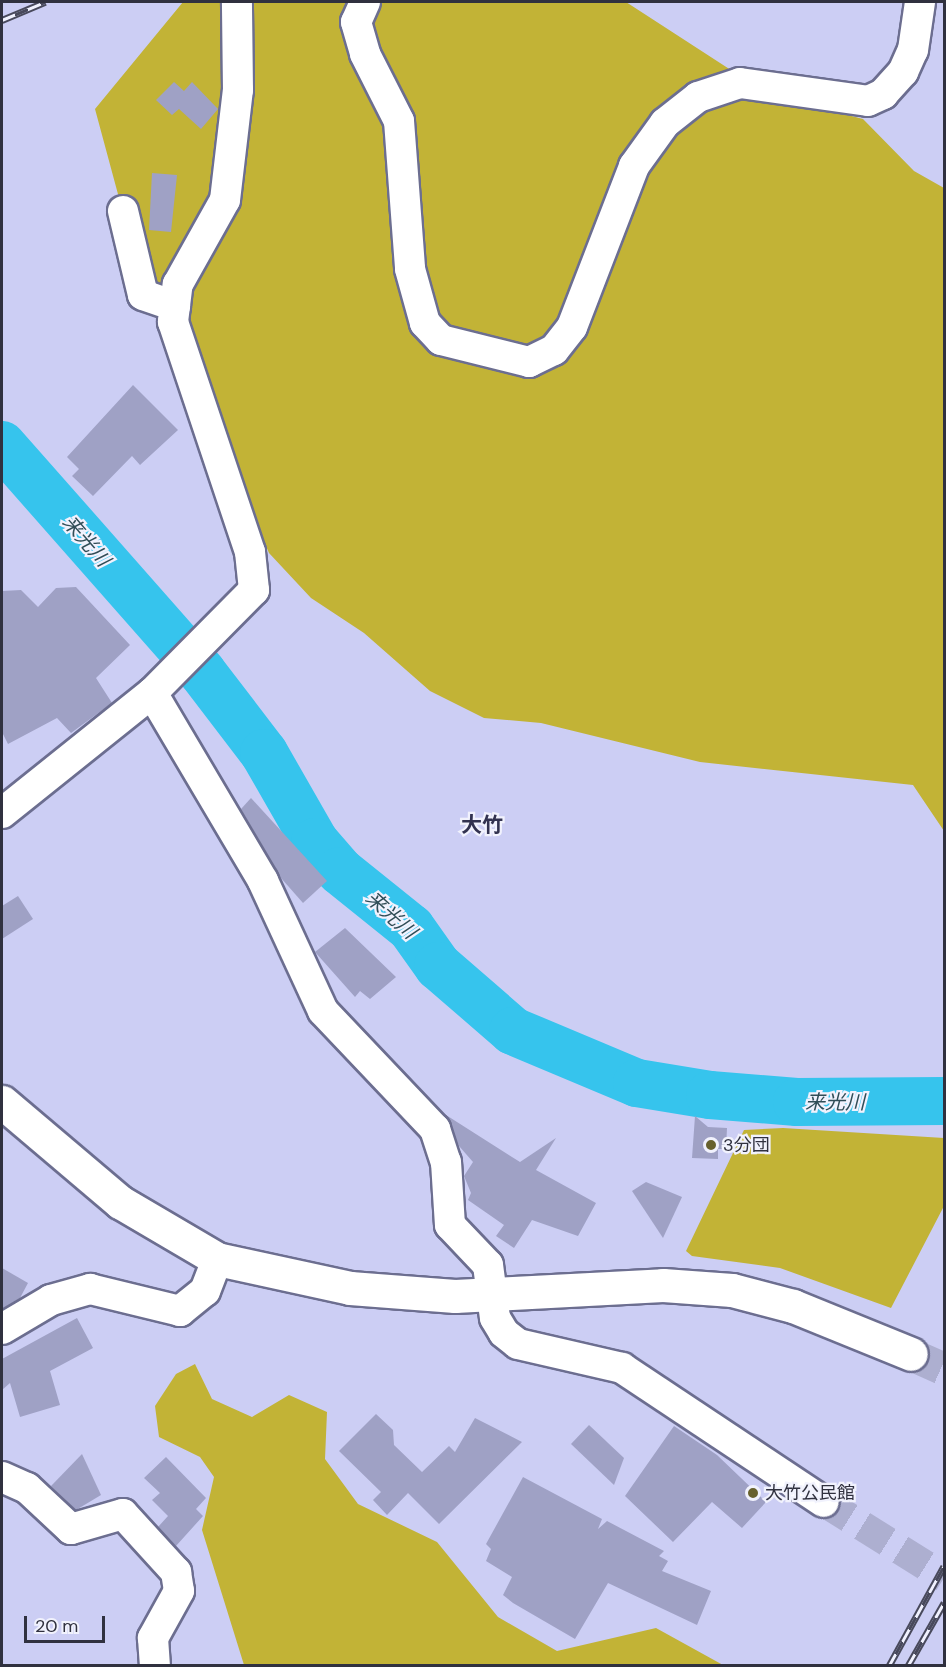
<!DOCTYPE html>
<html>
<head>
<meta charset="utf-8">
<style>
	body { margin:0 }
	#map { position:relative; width:946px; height:1667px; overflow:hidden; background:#cccef4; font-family:"DM Sans","Noto Sans JP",sans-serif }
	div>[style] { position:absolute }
	.green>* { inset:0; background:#c2b336 }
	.river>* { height:48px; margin:-24px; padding:0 24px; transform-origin:24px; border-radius:24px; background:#36c4ed }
	.building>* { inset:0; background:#9fa1c5 }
	.street-tunnel>* { height:30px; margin-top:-15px; transform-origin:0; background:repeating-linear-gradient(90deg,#adafd0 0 30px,transparent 0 45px) }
	.secondary-tunnel>* { height:33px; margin-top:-16.5px; transform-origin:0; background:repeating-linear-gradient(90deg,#adafd0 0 33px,transparent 0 49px) }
	.roads { filter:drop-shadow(2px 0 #6c6e90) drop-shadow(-2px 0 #6c6e90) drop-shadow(0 2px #6c6e90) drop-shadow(0 -2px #6c6e90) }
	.street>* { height:30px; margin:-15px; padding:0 15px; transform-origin:15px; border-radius:15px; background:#fff }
	.secondary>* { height:33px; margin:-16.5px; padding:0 16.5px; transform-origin:16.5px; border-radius:16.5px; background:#fff }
	.rail>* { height:7px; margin-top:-3.5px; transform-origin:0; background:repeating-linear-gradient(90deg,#f1f2fd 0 14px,#48495b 0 28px); box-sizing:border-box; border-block:2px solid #48495b }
	.dots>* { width:16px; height:16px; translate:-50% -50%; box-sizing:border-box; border:3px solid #f1f2fd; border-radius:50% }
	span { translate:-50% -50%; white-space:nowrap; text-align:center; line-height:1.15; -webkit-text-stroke:4.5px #f1f2fd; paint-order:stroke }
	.poi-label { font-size:18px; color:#30313f }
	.left { translate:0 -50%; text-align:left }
	.water-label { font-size:20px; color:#304d57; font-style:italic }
	.quarter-label { font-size:21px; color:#323250; font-weight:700 }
	.frame { position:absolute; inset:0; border:3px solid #30313f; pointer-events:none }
	.scale { position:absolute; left:24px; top:1616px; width:81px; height:27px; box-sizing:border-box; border:3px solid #30313f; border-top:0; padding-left:8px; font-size:18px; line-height:21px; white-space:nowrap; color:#30313f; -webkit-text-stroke:4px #f1f2fd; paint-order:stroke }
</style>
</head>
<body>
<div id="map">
	<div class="green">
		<i style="clip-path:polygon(183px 2px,626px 2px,768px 94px,863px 119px,914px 171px,944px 188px,944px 831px,913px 785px,700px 762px,541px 723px,484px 718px,430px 691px,364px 633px,311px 598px,269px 553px,129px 235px,95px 109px)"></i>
		<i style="clip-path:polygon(783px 1128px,944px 1138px,944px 1206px,891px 1308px,780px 1268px,692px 1256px,686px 1251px,744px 1130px)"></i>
		<i style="clip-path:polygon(195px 1364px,212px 1399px,252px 1417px,289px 1395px,327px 1412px,325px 1459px,358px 1504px,437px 1542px,498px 1617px,557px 1651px,656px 1628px,723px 1665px,244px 1665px,202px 1530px,214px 1477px,200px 1457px,159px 1437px,155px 1406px,176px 1374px)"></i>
	</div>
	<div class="river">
		<i style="left:2px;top:445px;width:303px;rotate:48.6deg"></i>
		<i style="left:202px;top:672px;width:102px;rotate:52.6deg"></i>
		<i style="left:264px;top:753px;width:103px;rotate:60.2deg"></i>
		<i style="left:315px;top:842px;width:38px;rotate:49deg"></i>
		<i style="left:340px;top:871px;width:91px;rotate:38.8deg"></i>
		<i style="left:411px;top:928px;width:47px;rotate:54.6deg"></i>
		<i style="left:438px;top:966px;width:99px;rotate:40.9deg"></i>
		<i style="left:513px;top:1031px;width:134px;rotate:22.8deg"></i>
		<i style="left:637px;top:1083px;width:74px;rotate:9.3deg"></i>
		<i style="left:710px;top:1095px;width:87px;rotate:4.6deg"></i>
		<i style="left:797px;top:1102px;width:147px;rotate:-0.4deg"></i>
	</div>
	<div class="building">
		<i style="clip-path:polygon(174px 82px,184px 91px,192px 82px,218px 109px,201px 129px,179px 109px,172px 115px,156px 100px)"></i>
		<i style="clip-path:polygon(152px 173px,177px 175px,171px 232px,149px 230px)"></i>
		<i style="clip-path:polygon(133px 385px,178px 430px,140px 465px,132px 456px,93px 496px,72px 476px,79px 469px,67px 457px)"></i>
		<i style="clip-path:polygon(76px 587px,130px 645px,96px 678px,112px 703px,71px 733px,57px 718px,8px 744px,2px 732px,2px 591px,21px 590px,38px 607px,56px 588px)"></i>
		<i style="clip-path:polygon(251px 798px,327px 881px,303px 903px,281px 878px,241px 809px)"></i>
		<i style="clip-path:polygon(18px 896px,33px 919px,2px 939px,2px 906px)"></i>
		<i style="clip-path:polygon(345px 928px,396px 977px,370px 999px,360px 991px,355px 997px,315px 952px)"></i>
		<i style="clip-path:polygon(446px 1115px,520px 1162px,556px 1138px,536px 1170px,596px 1203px,578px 1236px,532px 1220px,514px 1248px,496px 1236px,504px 1225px,468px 1200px,471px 1193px,464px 1176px,473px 1162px,459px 1146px)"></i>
		<i style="clip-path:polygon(695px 1116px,708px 1127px,727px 1128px,726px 1149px,718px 1149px,718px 1159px,692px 1158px)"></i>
		<i style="clip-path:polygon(646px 1182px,682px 1197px,663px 1238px,632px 1191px)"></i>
		<i style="clip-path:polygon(2px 1268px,28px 1283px,20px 1298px,2px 1309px)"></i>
		<i style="clip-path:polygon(77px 1318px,93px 1348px,50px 1371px,60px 1405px,20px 1417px,10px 1383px,2px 1390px,2px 1359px)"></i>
		<i style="clip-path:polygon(376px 1414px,393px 1430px,394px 1445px,422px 1472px,449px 1446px,455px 1452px,475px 1418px,522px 1442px,439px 1524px,408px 1493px,387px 1515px,373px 1500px,381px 1492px,339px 1451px)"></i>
		<i style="clip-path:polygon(589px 1425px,624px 1458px,614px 1485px,571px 1444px)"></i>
		<i style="clip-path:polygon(674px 1426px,717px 1455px,766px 1502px,742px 1528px,712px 1502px,673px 1542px,625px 1496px)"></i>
		<i style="clip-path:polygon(82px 1454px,101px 1495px,76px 1510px,51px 1486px)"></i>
		<i style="clip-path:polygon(166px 1457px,206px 1498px,196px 1509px,203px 1516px,176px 1546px,158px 1527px,168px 1516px,152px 1500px,160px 1493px,144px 1478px)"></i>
		<i style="clip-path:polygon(523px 1477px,602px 1519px,598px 1529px,607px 1521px,664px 1551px,659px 1556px,668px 1561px,662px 1571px,711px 1591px,697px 1625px,608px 1583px,575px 1639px,513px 1603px,503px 1595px,512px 1577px,486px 1561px,491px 1549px,486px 1544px)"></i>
	</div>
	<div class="street-tunnel">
		<i style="left:824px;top:1502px;width:142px;rotate:32deg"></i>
	</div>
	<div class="secondary-tunnel">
		<i style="left:911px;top:1354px;width:36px;rotate:24deg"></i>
	</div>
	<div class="roads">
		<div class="street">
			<i style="left:365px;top:2px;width:22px;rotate:114deg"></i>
			<i style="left:356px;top:22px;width:33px;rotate:74deg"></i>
			<i style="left:365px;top:54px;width:75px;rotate:63.1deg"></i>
			<i style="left:399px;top:121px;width:148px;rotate:85.7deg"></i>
			<i style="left:410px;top:269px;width:56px;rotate:74.5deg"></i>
			<i style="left:425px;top:323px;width:23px;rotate:47deg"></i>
			<i style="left:441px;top:340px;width:91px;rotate:14deg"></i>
			<i style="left:529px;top:362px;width:28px;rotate:-26deg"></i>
			<i style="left:554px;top:350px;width:29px;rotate:-52deg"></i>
			<i style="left:572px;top:327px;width:173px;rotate:-68.9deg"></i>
			<i style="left:634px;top:166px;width:53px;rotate:-54.2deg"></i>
			<i style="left:665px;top:123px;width:42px;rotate:-38.2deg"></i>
			<i style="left:698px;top:97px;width:44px;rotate:-18.4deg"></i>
			<i style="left:740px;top:83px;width:129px;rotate:8deg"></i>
			<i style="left:868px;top:101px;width:17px;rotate:-25deg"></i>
			<i style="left:883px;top:94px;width:30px;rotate:-48deg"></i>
			<i style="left:903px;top:72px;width:24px;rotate:-66deg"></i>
			<i style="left:913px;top:50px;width:49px;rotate:-81.7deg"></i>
			<i style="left:123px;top:211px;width:86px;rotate:76.6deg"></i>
			<i style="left:143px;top:295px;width:34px;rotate:19deg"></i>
			<i style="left:152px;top:693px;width:218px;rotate:59.4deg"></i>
			<i style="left:263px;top:881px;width:143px;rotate:65.2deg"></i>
			<i style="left:323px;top:1011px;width:163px;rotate:46.5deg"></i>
			<i style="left:435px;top:1129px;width:35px;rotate:72deg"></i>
			<i style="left:446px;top:1162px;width:63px;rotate:86.4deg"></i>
			<i style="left:450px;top:1225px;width:55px;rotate:46.5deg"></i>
			<i style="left:488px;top:1265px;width:53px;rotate:82.5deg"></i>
			<i style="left:495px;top:1318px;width:17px;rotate:59deg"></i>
			<i style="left:504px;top:1333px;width:18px;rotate:38deg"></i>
			<i style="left:518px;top:1344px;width:107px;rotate:13deg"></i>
			<i style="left:622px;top:1368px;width:242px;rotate:33.6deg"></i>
			<i style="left:2px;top:813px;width:192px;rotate:-38.7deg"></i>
			<i style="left:152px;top:693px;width:145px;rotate:-45.3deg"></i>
			<i style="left:254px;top:590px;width:38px;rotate:-96deg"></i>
			<i style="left:250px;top:552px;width:243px;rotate:-108.5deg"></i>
			<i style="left:173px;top:322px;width:38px;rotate:-83deg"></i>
			<i style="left:178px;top:284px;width:96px;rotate:-60.8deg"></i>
			<i style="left:225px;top:200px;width:111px;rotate:-83.3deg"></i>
			<i style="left:238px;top:90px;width:88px;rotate:-90.7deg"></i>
			<i style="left:2px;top:1329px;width:57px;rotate:-30.6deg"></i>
			<i style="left:51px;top:1300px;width:41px;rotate:-15.8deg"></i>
			<i style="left:90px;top:1289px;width:93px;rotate:13.7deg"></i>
			<i style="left:180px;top:1311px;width:32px;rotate:-39deg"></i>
			<i style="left:205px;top:1291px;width:34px;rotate:-69deg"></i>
			<i style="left:2px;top:1477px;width:27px;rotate:24deg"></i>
			<i style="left:27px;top:1488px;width:60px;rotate:43deg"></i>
			<i style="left:71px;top:1529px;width:54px;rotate:-16.1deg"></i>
			<i style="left:123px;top:1514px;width:79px;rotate:47.6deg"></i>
			<i style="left:176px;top:1572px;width:19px;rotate:81deg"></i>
			<i style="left:179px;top:1591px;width:54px;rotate:119deg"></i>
			<i style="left:153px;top:1638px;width:28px;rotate:86deg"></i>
		</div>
		<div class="secondary">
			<i style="left:2px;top:1102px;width:155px;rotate:40.3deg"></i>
			<i style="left:120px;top:1202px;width:113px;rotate:30.4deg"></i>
			<i style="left:217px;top:1259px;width:136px;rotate:12.3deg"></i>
			<i style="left:350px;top:1288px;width:105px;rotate:4.4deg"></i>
			<i style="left:455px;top:1296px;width:208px;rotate:-3deg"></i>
			<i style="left:663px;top:1285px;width:69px;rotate:4.1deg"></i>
			<i style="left:732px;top:1290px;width:63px;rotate:14.7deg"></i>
			<i style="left:793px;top:1306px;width:127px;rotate:22.1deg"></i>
		</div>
	</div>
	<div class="rail">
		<i style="left:2px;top:20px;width:47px;rotate:-22.7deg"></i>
		<i style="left:889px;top:1666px;width:114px;rotate:-61.2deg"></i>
		<i style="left:908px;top:1666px;width:73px;rotate:-60.3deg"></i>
	</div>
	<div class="dots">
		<i style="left:711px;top:1145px;background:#67612d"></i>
		<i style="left:753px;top:1493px;background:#67612d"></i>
	</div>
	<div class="poi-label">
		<span class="left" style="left:723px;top:1145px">3分団</span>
		<span class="left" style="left:765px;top:1493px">大竹公民館</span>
	</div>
	<div class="water-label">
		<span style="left:86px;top:541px;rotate:49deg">来光川</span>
		<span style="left:391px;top:915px;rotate:42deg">来光川</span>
		<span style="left:835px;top:1102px">来光川</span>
	</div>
	<div class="quarter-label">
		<span style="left:482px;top:825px">大竹</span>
	</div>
	<div class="frame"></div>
	<div class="scale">20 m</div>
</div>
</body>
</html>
